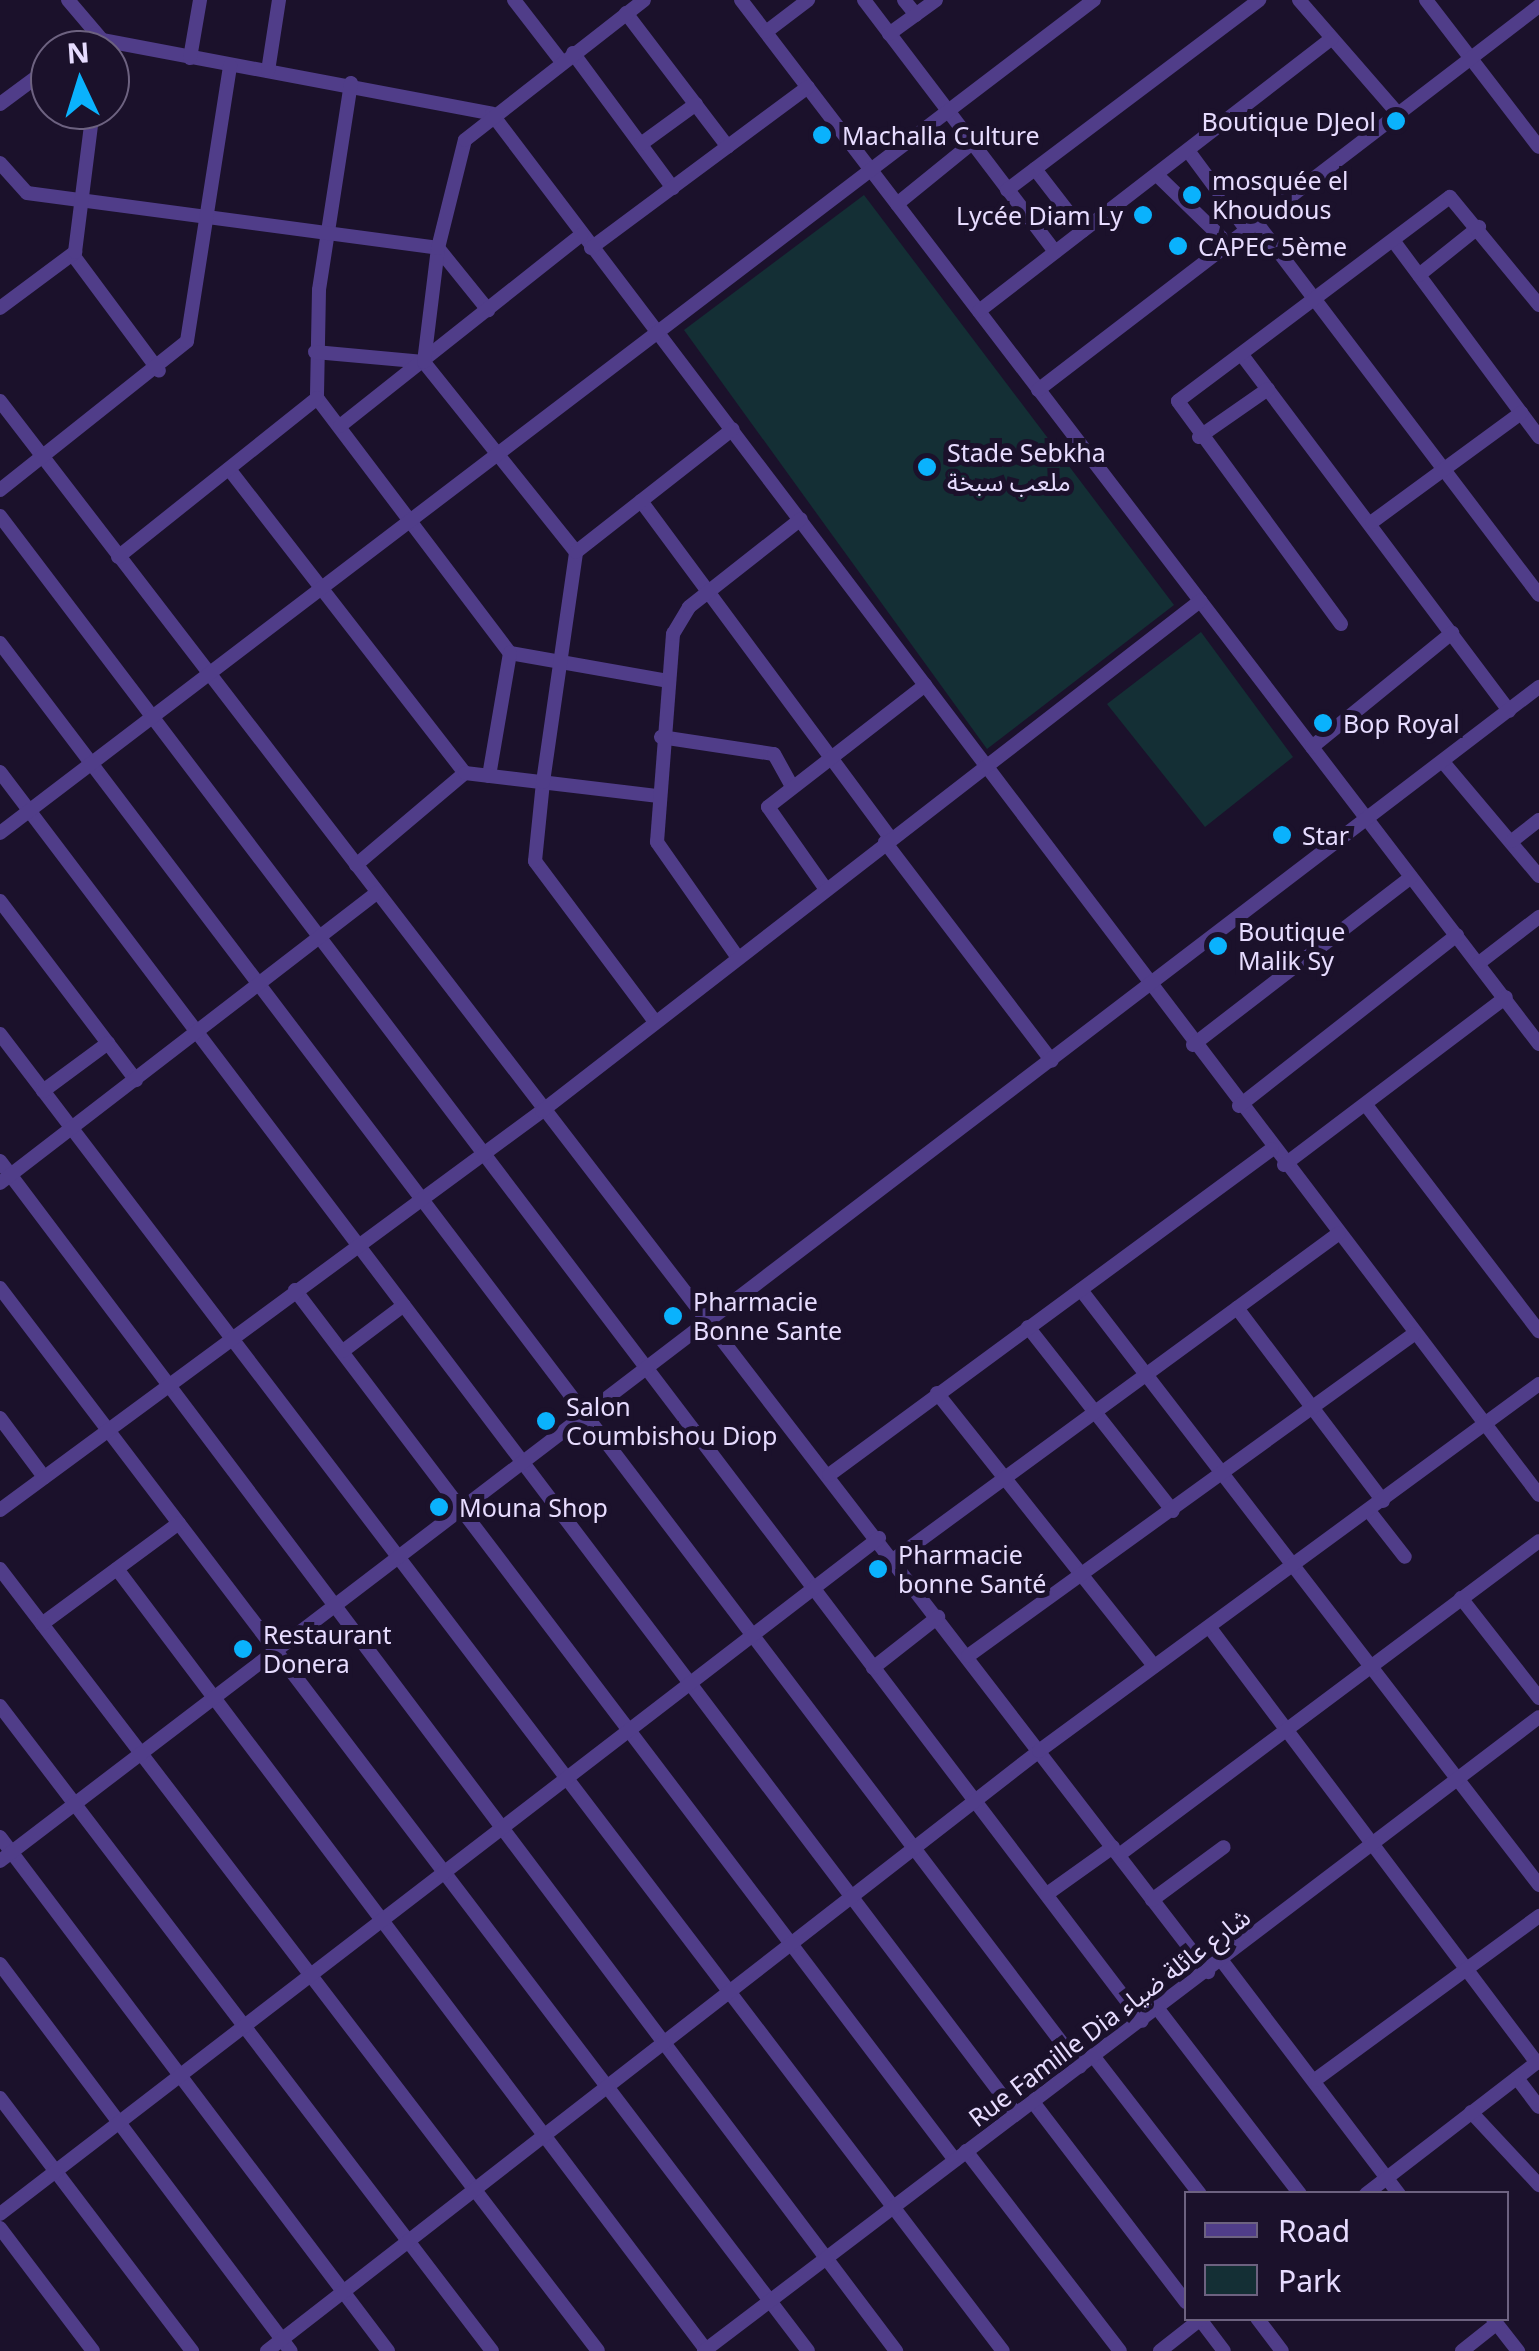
<!DOCTYPE html>
<html>
<head>
<meta charset="utf-8">
<style>
	body { margin:0 }
	#map { position:relative; width:1539px; height:2351px; overflow:hidden; background:#1b112b; font-family:"Noto Sans","Noto Sans Arabic",sans-serif }
	div>[style] { position:absolute }
	.green>* { inset:0; background:#142f35 }
	.minor>* { height:14px; margin:-7px; padding:0 7px; transform-origin:7px; border-radius:7px; background:#503d89 }
	.dots>* { width:28px; height:28px; translate:-50% -50%; box-sizing:border-box; border:5px solid #1b112b; border-radius:50% }
	span { translate:-50% -50%; white-space:nowrap; text-align:center; line-height:1.15; -webkit-text-stroke:10px #1b112b; paint-order:stroke }
	.poi-label { font-size:25px; color:#e7dcff }
	.right { translate:-100% -50%; text-align:right }
	.left { translate:0 -50%; text-align:left }
	.street-label { font-size:25px; color:#e7dcff }
	.legend { position:absolute; left:1184px; top:2191px; width:325px; height:130px; box-sizing:border-box; background:#1b112b; border:2px solid #6d6280; margin:0; padding:12px 18px; list-style:none; font-size:30px; color:#e7dcff }
	.legend li { display:flex; align-items:center; gap:20px; height:50px }
	.legend b { width:50px; border:2px solid #6d6280 }
	.north { position:absolute; left:30px; top:30px; width:100px; height:100px; box-sizing:border-box; background:#1b112b; border:2px solid #6d6280; border-radius:50%; rotate:356deg; font-size:28px; font-weight:700; line-height:40px; text-align:center; color:#e7dcff }
	.north::after { content:''; display:block; margin:auto; width:35px; height:45px; background:#0ab2fd; clip-path:polygon(50% 0,100% 100%,50% 72%,0 100%) }
</style>
</head>
<body>
<div id="map">
	<div class="green">
		<i style="clip-path:polygon(864px 195px,1174px 605px,987px 749px,684px 330px)"></i>
		<i style="clip-path:polygon(1201px 632px,1293px 757px,1205px 827px,1107px 704px)"></i>
	</div>
	<div class="minor">
		<i style="left:68px;top:0;width:52px;rotate:49.6deg"></i>
		<i style="left:102px;top:40px;width:397px;rotate:10.7deg"></i>
		<i style="left:492px;top:114px;width:1733px;rotate:52.83deg"></i>
		<i style="left:514px;top:0;width:78px;rotate:52.3deg"></i>
		<i style="left:741px;top:0;width:1314px;rotate:52.61deg"></i>
		<i style="left:864px;top:0;width:316px;rotate:52.8deg"></i>
		<i style="left:904px;top:0;width:19px;rotate:51deg"></i>
		<i style="left:1299px;top:0;width:151px;rotate:49deg"></i>
		<i style="left:1426px;top:0;width:185px;rotate:52.5deg"></i>
		<i style="left:626px;top:13px;width:168px;rotate:52.7deg"></i>
		<i style="left:766px;top:32px;width:53px;rotate:-37.3deg"></i>
		<i style="left:889px;top:34px;width:58px;rotate:-35.9deg"></i>
		<i style="left:74px;top:50px;width:26px;rotate:-37deg"></i>
		<i style="left:573px;top:53px;width:168px;rotate:53.5deg"></i>
		<i style="left:190px;top:58px;width:59px;rotate:-80.2deg"></i>
		<i style="left:268px;top:71px;width:72px;rotate:-81.2deg"></i>
		<i style="left:351px;top:83px;width:209px;rotate:98.8deg"></i>
		<i style="left:319px;top:290px;width:108px;rotate:91.1deg"></i>
		<i style="left:317px;top:398px;width:320px;rotate:52.9deg"></i>
		<i style="left:510px;top:653px;width:160px;rotate:10deg"></i>
		<i style="left:0;top:104px;width:62px;rotate:-36.5deg"></i>
		<i style="left:641px;top:144px;width:68px;rotate:-36deg"></i>
		<i style="left:1189px;top:152px;width:96px;rotate:53.5deg"></i>
		<i style="left:0;top:163px;width:40px;rotate:48deg"></i>
		<i style="left:27px;top:193px;width:415px;rotate:7.6deg"></i>
		<i style="left:438px;top:248px;width:80px;rotate:51.1deg"></i>
		<i style="left:1035px;top:169px;width:78px;rotate:52.3deg"></i>
		<i style="left:1158px;top:176px;width:98px;rotate:44.2deg"></i>
		<i style="left:1007px;top:190px;width:316px;rotate:-37deg"></i>
		<i style="left:897px;top:204px;width:97px;rotate:-39.1deg"></i>
		<i style="left:1256px;top:222px;width:468px;rotate:52.8deg"></i>
		<i style="left:1395px;top:243px;width:242px;rotate:53.4deg"></i>
		<i style="left:591px;top:248px;width:270px;rotate:-36.6deg"></i>
		<i style="left:73px;top:255px;width:144px;rotate:53.4deg"></i>
		<i style="left:1419px;top:275px;width:77px;rotate:-38.7deg"></i>
		<i style="left:0;top:308px;width:94px;rotate:-36.7deg"></i>
		<i style="left:75px;top:252px;width:143px;rotate:-82.8deg"></i>
		<i style="left:979px;top:311px;width:446px;rotate:-37.7deg"></i>
		<i style="left:315px;top:352px;width:109px;rotate:5.2deg"></i>
		<i style="left:1242px;top:355px;width:445px;rotate:53.1deg"></i>
		<i style="left:1038px;top:390px;width:631px;rotate:-37.47deg"></i>
		<i style="left:0;top:401px;width:1982px;rotate:52.44deg"></i>
		<i style="left:340px;top:426px;width:308px;rotate:-38.4deg"></i>
		<i style="left:1199px;top:437px;width:84px;rotate:-34.8deg"></i>
		<i style="left:229px;top:469px;width:385px;rotate:52.2deg"></i>
		<i style="left:0;top:490px;width:239px;rotate:-38.5deg"></i>
		<i style="left:187px;top:341px;width:279px;rotate:-81.1deg"></i>
		<i style="left:641px;top:501px;width:420px;rotate:53.5deg"></i>
		<i style="left:0;top:516px;width:1889px;rotate:52.81deg"></i>
		<i style="left:1372px;top:522px;width:185px;rotate:-36.2deg"></i>
		<i style="left:576px;top:552px;width:243px;rotate:-128.7deg"></i>
		<i style="left:424px;top:362px;width:115px;rotate:-83deg"></i>
		<i style="left:438px;top:248px;width:111px;rotate:-76deg"></i>
		<i style="left:465px;top:140px;width:227px;rotate:-38deg"></i>
		<i style="left:118px;top:557px;width:255px;rotate:-38.6deg"></i>
		<i style="left:1341px;top:624px;width:276px;rotate:-126.2deg"></i>
		<i style="left:1178px;top:401px;width:340px;rotate:-36.9deg"></i>
		<i style="left:1450px;top:197px;width:140px;rotate:50.5deg"></i>
		<i style="left:0;top:643px;width:1787px;rotate:52.82deg"></i>
		<i style="left:661px;top:737px;width:114px;rotate:8.6deg"></i>
		<i style="left:774px;top:754px;width:35px;rotate:61deg"></i>
		<i style="left:1312px;top:747px;width:181px;rotate:-39.2deg"></i>
		<i style="left:1443px;top:762px;width:149px;rotate:49.9deg"></i>
		<i style="left:0;top:772px;width:1683px;rotate:52.87deg"></i>
		<i style="left:489px;top:776px;width:125px;rotate:-80.3deg"></i>
		<i style="left:0;top:833px;width:1375px;rotate:-37.29deg"></i>
		<i style="left:1512px;top:841px;width:34px;rotate:-38deg"></i>
		<i style="left:885px;top:842px;width:275px;rotate:52.7deg"></i>
		<i style="left:356px;top:865px;width:143px;rotate:-40.2deg"></i>
		<i style="left:465px;top:773px;width:193px;rotate:6.8deg"></i>
		<i style="left:825px;top:888px;width:99px;rotate:-125.1deg"></i>
		<i style="left:768px;top:807px;width:199px;rotate:-37.8deg"></i>
		<i style="left:0;top:901px;width:225px;rotate:52.8deg"></i>
		<i style="left:736px;top:955px;width:138px;rotate:-125deg"></i>
		<i style="left:657px;top:842px;width:209px;rotate:-85.6deg"></i>
		<i style="left:673px;top:634px;width:31px;rotate:-59deg"></i>
		<i style="left:689px;top:607px;width:142px;rotate:-38.2deg"></i>
		<i style="left:1479px;top:963px;width:76px;rotate:-37.5deg"></i>
		<i style="left:653px;top:1019px;width:197px;rotate:-126.8deg"></i>
		<i style="left:535px;top:861px;width:79px;rotate:-84.2deg"></i>
		<i style="left:543px;top:782px;width:232px;rotate:-81.8deg"></i>
		<i style="left:576px;top:552px;width:199px;rotate:-38.1deg"></i>
		<i style="left:0;top:1034px;width:1655px;rotate:52.71deg"></i>
		<i style="left:1193px;top:1045px;width:275px;rotate:-37.6deg"></i>
		<i style="left:43px;top:1091px;width:81px;rotate:-36.4deg"></i>
		<i style="left:1366px;top:1105px;width:285px;rotate:52.6deg"></i>
		<i style="left:1239px;top:1106px;width:277px;rotate:-38.1deg"></i>
		<i style="left:0;top:1161px;width:1490px;rotate:53.02deg"></i>
		<i style="left:1284px;top:1165px;width:278px;rotate:-37.1deg"></i>
		<i style="left:0;top:1183px;width:476px;rotate:-37.6deg"></i>
		<i style="left:0;top:1288px;width:1335px;rotate:52.76deg"></i>
		<i style="left:295px;top:1290px;width:1092px;rotate:52.82deg"></i>
		<i style="left:1081px;top:1290px;width:751px;rotate:52.41deg"></i>
		<i style="left:1237px;top:1308px;width:242px;rotate:52.9deg"></i>
		<i style="left:1028px;top:1327px;width:234px;rotate:51.8deg"></i>
		<i style="left:343px;top:1351px;width:76px;rotate:-37deg"></i>
		<i style="left:937px;top:1393px;width:349px;rotate:51.5deg"></i>
		<i style="left:0;top:1418px;width:74px;rotate:53.3deg"></i>
		<i style="left:829px;top:1475px;width:550px;rotate:-36.35deg"></i>
		<i style="left:0;top:1510px;width:673px;rotate:-36.36deg"></i>
		<i style="left:542px;top:1111px;width:833px;rotate:-37.78deg"></i>
		<i style="left:1369px;top:1511px;width:58px;rotate:52deg"></i>
		<i style="left:893px;top:1560px;width:552px;rotate:-36.23deg"></i>
		<i style="left:0;top:1569px;width:984px;rotate:52.59deg"></i>
		<i style="left:117px;top:1569px;width:980px;rotate:52.97deg"></i>
		<i style="left:1461px;top:1598px;width:127px;rotate:52deg"></i>
		<i style="left:42px;top:1624px;width:170px;rotate:-36.4deg"></i>
		<i style="left:1210px;top:1628px;width:544px;rotate:53.07deg"></i>
		<i style="left:968px;top:1656px;width:550px;rotate:-35.83deg"></i>
		<i style="left:873px;top:1668px;width:83px;rotate:-38.1deg"></i>
		<i style="left:0;top:1706px;width:811px;rotate:52.66deg"></i>
		<i style="left:0;top:1837px;width:644px;rotate:52.95deg"></i>
		<i style="left:1119px;top:1855px;width:524px;rotate:-36.78deg"></i>
		<i style="left:0;top:1861px;width:1936px;rotate:-37.34deg"></i>
		<i style="left:1047px;top:1894px;width:81px;rotate:-35.5deg"></i>
		<i style="left:1152px;top:1900px;width:89px;rotate:-36.4deg"></i>
		<i style="left:1222px;top:1961px;width:293px;rotate:52.8deg"></i>
		<i style="left:0;top:1964px;width:484px;rotate:53.1deg"></i>
		<i style="left:1158px;top:2009px;width:233px;rotate:52.5deg"></i>
		<i style="left:1094px;top:2057px;width:173px;rotate:52.3deg"></i>
		<i style="left:1517px;top:2078px;width:36px;rotate:53deg"></i>
		<i style="left:1315px;top:2080px;width:278px;rotate:-36.2deg"></i>
		<i style="left:0;top:2098px;width:318px;rotate:52.8deg"></i>
		<i style="left:1033px;top:2102px;width:252px;rotate:52.6deg"></i>
		<i style="left:1471px;top:2112px;width:100px;rotate:47deg"></i>
		<i style="left:966px;top:2151px;width:252px;rotate:52.4deg"></i>
		<i style="left:1366px;top:2194px;width:218px;rotate:-37.6deg"></i>
		<i style="left:0;top:2214px;width:1109px;rotate:-37.56deg"></i>
		<i style="left:0;top:2228px;width:154px;rotate:52.9deg"></i>
		<i style="left:1199px;top:2318px;width:41px;rotate:52.9deg"></i>
		<i style="left:1257px;top:2318px;width:41px;rotate:52.9deg"></i>
		<i style="left:1493px;top:2319px;width:41px;rotate:52deg"></i>
		<i style="left:267px;top:2351px;width:978px;rotate:-37.85deg"></i>
		<i style="left:1039px;top:1751px;width:620px;rotate:-36.28deg"></i>
		<i style="left:704px;top:2351px;width:1048px;rotate:-37.21deg"></i>
		<i style="left:1160px;top:2351px;width:53px;rotate:-38.2deg"></i>
		<i style="left:1462px;top:2351px;width:43px;rotate:-38.5deg"></i>
	</div>
	<div class="dots">
		<i style="left:1396px;top:121px;background:#0ab2fd"></i>
		<i style="left:822px;top:135px;background:#0ab2fd"></i>
		<i style="left:1192px;top:195px;background:#0ab2fd"></i>
		<i style="left:1143px;top:215px;background:#0ab2fd"></i>
		<i style="left:1178px;top:246px;background:#0ab2fd"></i>
		<i style="left:927px;top:467px;background:#0ab2fd"></i>
		<i style="left:1323px;top:723px;background:#0ab2fd"></i>
		<i style="left:1282px;top:835px;background:#0ab2fd"></i>
		<i style="left:1218px;top:946px;background:#0ab2fd"></i>
		<i style="left:673px;top:1316px;background:#0ab2fd"></i>
		<i style="left:546px;top:1421px;background:#0ab2fd"></i>
		<i style="left:439px;top:1507px;background:#0ab2fd"></i>
		<i style="left:878px;top:1569px;background:#0ab2fd"></i>
		<i style="left:243px;top:1649px;background:#0ab2fd"></i>
	</div>
	<div class="poi-label">
		<span class="right" style="left:1376px;top:121px">Boutique DJeol</span>
		<span class="left" style="left:842px;top:135px">Machalla Culture</span>
		<span class="left" style="left:1212px;top:195px">mosquée el<br>Khoudous</span>
		<span class="right" style="left:1123px;top:215px">Lycée Diam Ly</span>
		<span class="left" style="left:1198px;top:246px">CAPEC 5ème</span>
		<span class="left" style="left:947px;top:467px">Stade Sebkha<br>ملعب سبخة</span>
		<span class="left" style="left:1343px;top:723px">Bop Royal</span>
		<span class="left" style="left:1302px;top:835px">Star</span>
		<span class="left" style="left:1238px;top:946px">Boutique<br>Malik Sy</span>
		<span class="left" style="left:693px;top:1316px">Pharmacie<br>Bonne Sante</span>
		<span class="left" style="left:566px;top:1421px">Salon<br>Coumbishou Diop</span>
		<span class="left" style="left:459px;top:1507px">Mouna Shop</span>
		<span class="left" style="left:898px;top:1569px">Pharmacie<br>bonne Santé</span>
		<span class="left" style="left:263px;top:1649px">Restaurant<br>Donera</span>
	</div>
	<div class="street-label">
		<span style="left:1109px;top:2017px;rotate:-37deg">Rue Famille Dia شارع عائلة ضياء</span>
	</div>
	<ul class="legend">
	<li><b style="height:12px;background:#503d89"></b>Road</li>
	<li><b style="height:28px;background:#142f35"></b>Park</li>
	</ul>
	<div class="north">N</div>
</div>
</body>
</html>
